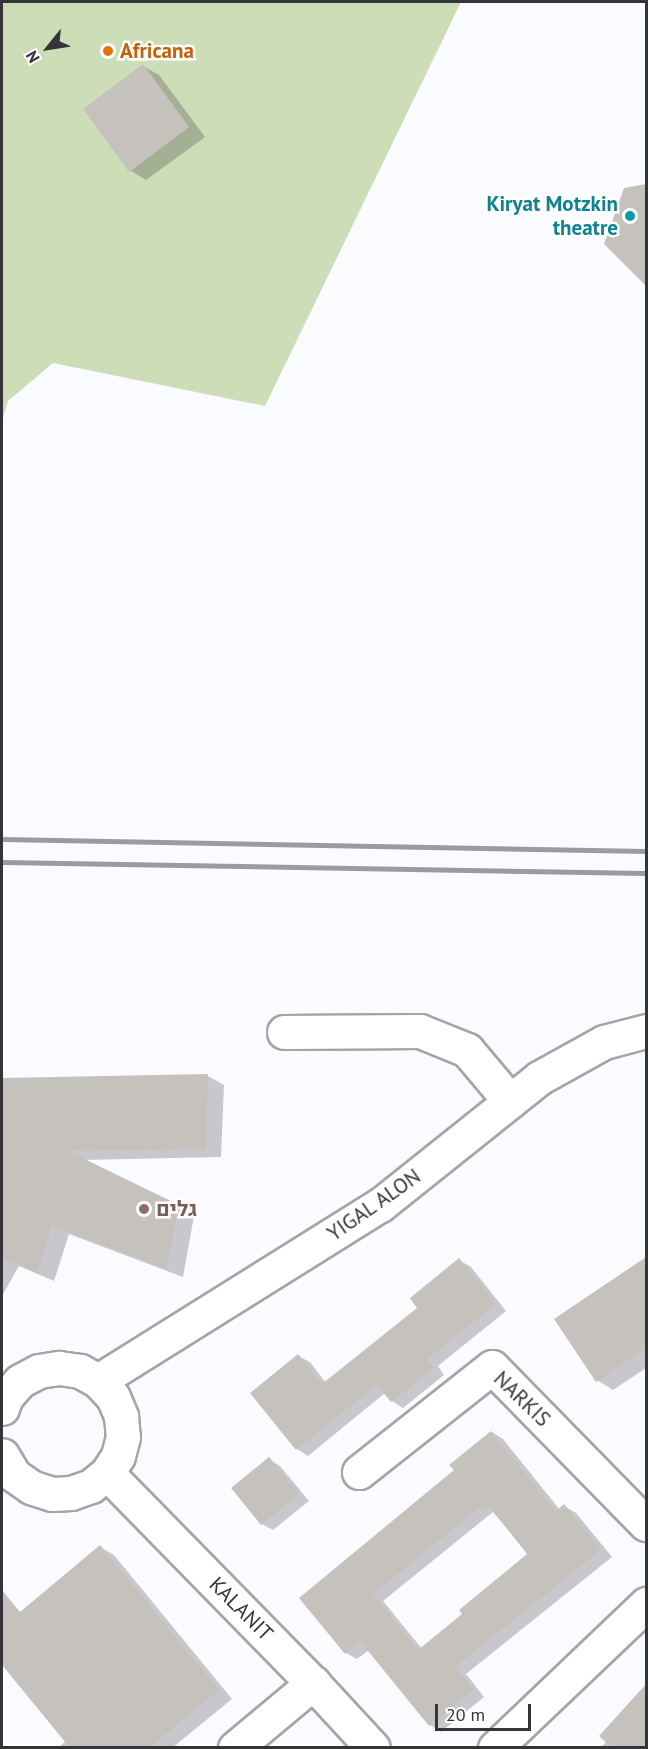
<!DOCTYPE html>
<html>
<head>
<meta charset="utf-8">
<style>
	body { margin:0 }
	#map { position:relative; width:648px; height:1749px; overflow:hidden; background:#fafbff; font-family:"PT Sans",Heebo,sans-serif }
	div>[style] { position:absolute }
	.green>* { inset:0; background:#ccddb8 }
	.shadow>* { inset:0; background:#0003 }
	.building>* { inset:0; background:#c5c2be }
	.roads { filter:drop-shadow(2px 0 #a4a5a9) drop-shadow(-2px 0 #a4a5a9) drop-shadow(0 2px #a4a5a9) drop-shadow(0 -2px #a4a5a9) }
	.street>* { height:33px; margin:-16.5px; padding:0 16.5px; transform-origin:16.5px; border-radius:16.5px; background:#fff }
	.secondary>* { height:33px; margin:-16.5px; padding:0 16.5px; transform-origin:16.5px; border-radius:16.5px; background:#fff }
	.rail>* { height:4.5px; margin:-2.25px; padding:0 2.25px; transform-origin:2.25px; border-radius:2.25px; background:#9a9b9e }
	.dots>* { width:16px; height:16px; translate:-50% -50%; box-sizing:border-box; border:3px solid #fff; border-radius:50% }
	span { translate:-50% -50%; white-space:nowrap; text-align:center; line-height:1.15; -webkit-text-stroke:5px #fff; paint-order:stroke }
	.food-label { font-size:21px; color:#c56008; font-weight:700 }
	.left { translate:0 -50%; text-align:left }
	.culture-label { font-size:21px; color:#0d838f; font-weight:700 }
	.right { translate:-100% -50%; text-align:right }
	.street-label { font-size:21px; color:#353537 }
	.education-label { font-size:21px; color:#785e54; font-weight:700 }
	.frame { position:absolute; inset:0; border:3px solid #353537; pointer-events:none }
	.north { position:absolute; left:18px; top:18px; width:60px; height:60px; -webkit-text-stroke:4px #fff; paint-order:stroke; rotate:240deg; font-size:16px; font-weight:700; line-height:24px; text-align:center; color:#353537 }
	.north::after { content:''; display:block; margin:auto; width:21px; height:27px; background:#353537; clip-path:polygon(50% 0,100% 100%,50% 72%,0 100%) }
	.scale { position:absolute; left:435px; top:1704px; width:96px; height:27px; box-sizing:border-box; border:3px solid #353537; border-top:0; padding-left:8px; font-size:18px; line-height:21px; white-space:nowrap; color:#353537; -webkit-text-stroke:4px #fff; paint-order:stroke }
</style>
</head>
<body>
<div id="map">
	<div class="green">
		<i style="clip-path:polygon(2px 2px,461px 2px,265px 406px,53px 363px,8px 401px,2px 421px)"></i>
	</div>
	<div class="shadow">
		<i style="clip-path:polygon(143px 66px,159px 75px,205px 137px,146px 180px,130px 170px)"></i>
		<i style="clip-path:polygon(646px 186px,646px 283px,643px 281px,625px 189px)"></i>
		<i style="clip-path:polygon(208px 1076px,224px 1085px,221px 1157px,82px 1160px,194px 1216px,183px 1277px,69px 1234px,54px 1281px,19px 1266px,2px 1296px,2px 1080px)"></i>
		<i style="clip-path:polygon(646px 1259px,646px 1368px,613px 1390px,597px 1380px,557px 1319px)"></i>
		<i style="clip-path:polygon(459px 1260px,471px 1267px,506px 1311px,438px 1366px,444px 1375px,403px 1408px,392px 1401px,385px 1393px,308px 1456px,297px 1449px,298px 1356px,310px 1362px,326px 1383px,419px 1308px)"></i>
		<i style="clip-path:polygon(evenodd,492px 1432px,503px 1439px,560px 1510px,564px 1506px,576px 1513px,612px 1557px,466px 1674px,484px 1697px,441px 1732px,430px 1725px,369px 1650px,357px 1659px,346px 1653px,302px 1598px,456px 1470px,492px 1432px,493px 1512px,530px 1555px,464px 1615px,422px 1649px,383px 1601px,493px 1512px)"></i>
		<i style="clip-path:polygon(269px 1459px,280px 1466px,309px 1501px,273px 1530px,262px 1524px)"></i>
		<i style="clip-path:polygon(100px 1547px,114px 1555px,232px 1699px,172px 1748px,58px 1748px,66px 1741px,2px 1663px,2px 1620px,15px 1609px,22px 1613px)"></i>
		<i style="clip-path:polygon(646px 1686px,646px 1748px,600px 1748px,607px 1741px,601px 1736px)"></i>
	</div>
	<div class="building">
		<i style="clip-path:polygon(143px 64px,189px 127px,129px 172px,83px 109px)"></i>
		<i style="clip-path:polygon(646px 184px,646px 286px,604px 244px,624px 188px)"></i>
		<i style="clip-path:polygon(208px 1074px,206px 1149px,68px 1151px,179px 1205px,167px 1269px,52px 1226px,37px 1273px,2px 1258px,2px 1078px)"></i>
		<i style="clip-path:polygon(646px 1257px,646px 1348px,596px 1382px,554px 1319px)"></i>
		<i style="clip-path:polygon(459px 1258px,496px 1304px,427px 1359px,434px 1368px,391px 1402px,377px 1385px,296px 1450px,250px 1393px,298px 1354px,322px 1384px,417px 1308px,410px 1298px)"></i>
		<i style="clip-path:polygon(evenodd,491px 1431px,556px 1511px,564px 1504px,601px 1550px,455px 1667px,474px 1690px,429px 1726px,360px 1641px,345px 1654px,299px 1598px,454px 1470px,449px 1465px,491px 1431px,482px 1506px,485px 1509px,489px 1506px,527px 1554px,459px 1610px,462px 1614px,418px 1650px,373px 1594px,482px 1506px)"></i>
		<i style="clip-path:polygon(269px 1457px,299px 1494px,261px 1525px,231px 1488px)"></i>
		<i style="clip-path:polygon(100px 1545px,219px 1690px,149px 1748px,70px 1748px,2px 1665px,2px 1590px,20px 1612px)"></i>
		<i style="clip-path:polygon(646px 1684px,646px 1748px,612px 1748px,599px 1736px)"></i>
	</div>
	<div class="roads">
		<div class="street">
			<i style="left:359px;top:1472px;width:169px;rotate:-38.3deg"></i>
			<i style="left:492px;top:1367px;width:220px;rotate:45.6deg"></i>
			<i style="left:235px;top:1748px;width:102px;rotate:-39.8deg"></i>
			<i style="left:495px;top:1748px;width:209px;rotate:-43.6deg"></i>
		</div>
		<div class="secondary">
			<i style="left:284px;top:1032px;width:136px;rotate:-0.4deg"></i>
			<i style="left:420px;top:1031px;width:51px;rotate:22deg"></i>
			<i style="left:467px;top:1050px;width:67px;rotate:49.9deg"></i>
			<i style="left:98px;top:1381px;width:332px;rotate:-32deg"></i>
			<i style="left:380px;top:1205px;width:203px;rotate:-38.6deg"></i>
			<i style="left:539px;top:1078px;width:74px;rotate:-29deg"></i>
			<i style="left:604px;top:1042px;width:43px;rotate:-14.7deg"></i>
			<i style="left:2px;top:1408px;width:12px;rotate:-70deg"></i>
			<i style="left:6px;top:1397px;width:21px;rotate:-49deg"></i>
			<i style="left:20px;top:1381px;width:21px;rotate:-28deg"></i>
			<i style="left:39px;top:1371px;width:20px;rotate:-9deg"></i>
			<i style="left:59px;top:1368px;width:21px;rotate:8deg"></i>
			<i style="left:80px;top:1371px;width:21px;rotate:29deg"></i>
			<i style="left:98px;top:1381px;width:22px;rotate:47deg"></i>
			<i style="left:113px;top:1397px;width:21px;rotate:67deg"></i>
			<i style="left:121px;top:1416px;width:21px;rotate:85deg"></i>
			<i style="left:123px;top:1437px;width:20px;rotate:105deg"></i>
			<i style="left:118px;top:1456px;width:20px;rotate:123deg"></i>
			<i style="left:107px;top:1473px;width:21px;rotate:141deg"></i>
			<i style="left:91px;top:1486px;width:21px;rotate:161deg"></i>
			<i style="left:71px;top:1493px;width:19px;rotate:177deg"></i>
			<i style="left:52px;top:1494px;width:22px;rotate:-162deg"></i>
			<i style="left:31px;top:1487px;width:21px;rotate:-145deg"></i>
			<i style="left:14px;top:1475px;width:23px;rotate:-121deg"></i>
			<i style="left:107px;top:1473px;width:294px;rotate:45.6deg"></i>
			<i style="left:313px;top:1683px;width:88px;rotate:47.3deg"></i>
		</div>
	</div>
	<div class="rail">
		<i style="left:2px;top:839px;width:644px;rotate:1.07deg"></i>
		<i style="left:2px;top:862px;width:644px;rotate:0.98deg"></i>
	</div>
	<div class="dots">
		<i style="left:108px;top:51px;background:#e8710a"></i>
		<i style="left:630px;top:216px;background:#0f9aa8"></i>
		<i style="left:144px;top:1209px;background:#8d6e63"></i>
	</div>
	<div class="food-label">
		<span class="left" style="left:120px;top:51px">Africana</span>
	</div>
	<div class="culture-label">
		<span class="right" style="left:618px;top:216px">Kiryat Motzkin<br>theatre</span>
	</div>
	<div class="street-label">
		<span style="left:374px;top:1205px;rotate:-35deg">YIGAL ALON</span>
		<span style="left:522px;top:1399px;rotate:44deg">NARKIS</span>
		<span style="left:241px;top:1609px;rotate:45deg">KALANIT</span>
	</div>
	<div class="education-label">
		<span class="left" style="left:156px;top:1209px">גלים</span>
	</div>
	<div class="frame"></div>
	<div class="north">N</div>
	<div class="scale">20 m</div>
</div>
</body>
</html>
